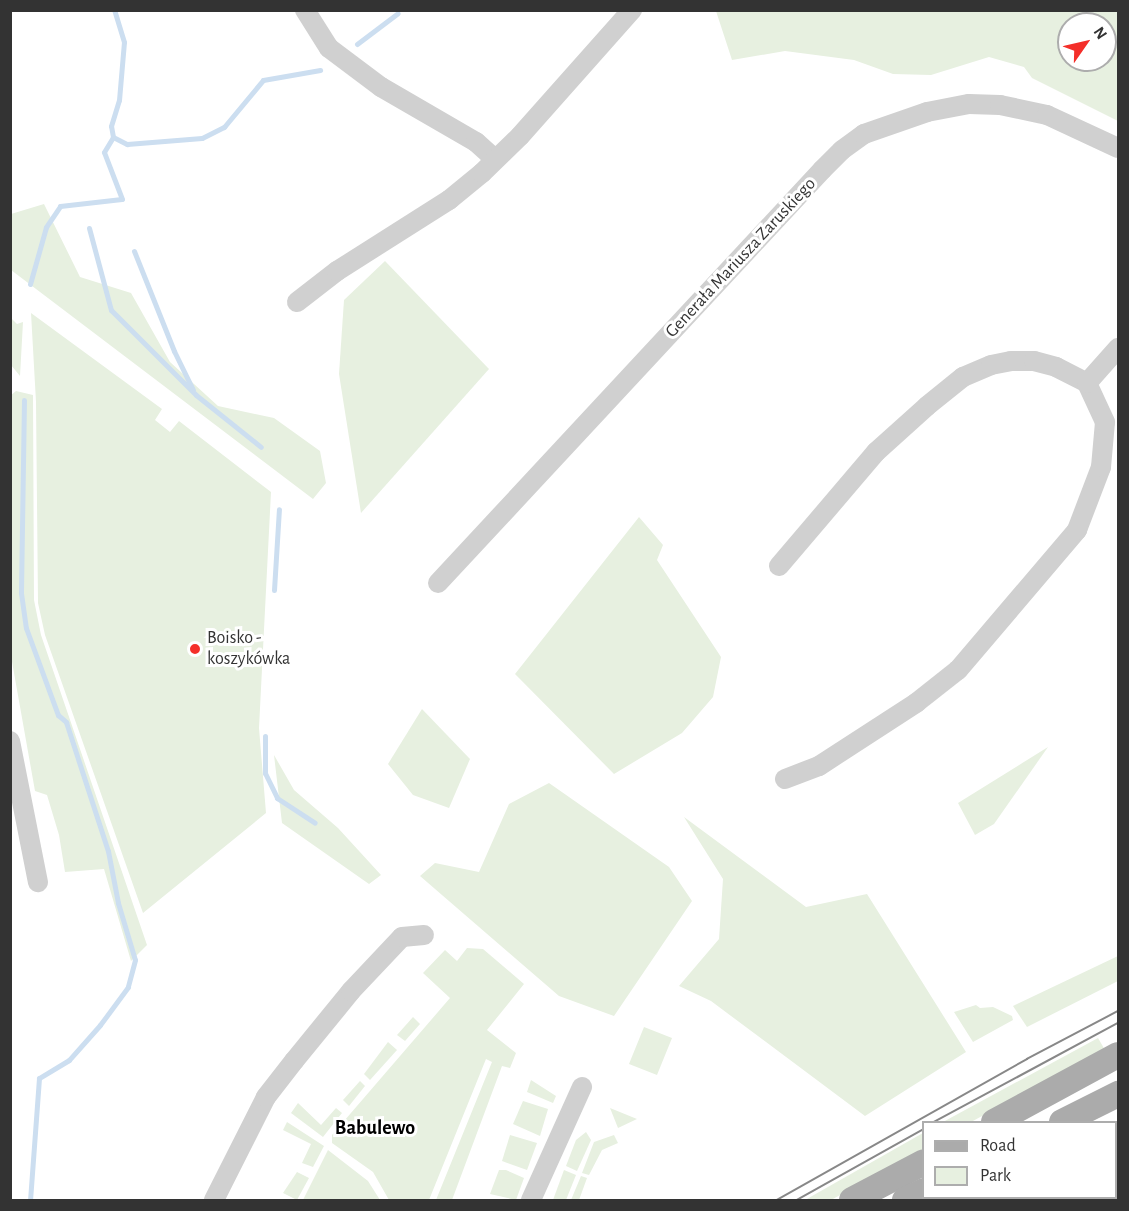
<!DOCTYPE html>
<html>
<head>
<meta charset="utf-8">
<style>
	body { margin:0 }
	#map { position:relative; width:1129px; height:1211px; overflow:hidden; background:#fff; font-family:"Alegreya Sans",sans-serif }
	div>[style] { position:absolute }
	.green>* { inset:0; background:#e7f0e0 }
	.stream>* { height:5px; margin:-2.5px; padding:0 2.5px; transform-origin:2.5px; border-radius:2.5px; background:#ccdef0 }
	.minor>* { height:20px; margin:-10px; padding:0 10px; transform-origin:10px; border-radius:10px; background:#d0d0d0 }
	.major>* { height:26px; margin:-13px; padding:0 13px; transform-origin:13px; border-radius:13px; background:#ababab }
	.tram>* { height:1.5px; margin:-0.75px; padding:0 0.75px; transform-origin:0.75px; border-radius:0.75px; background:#888 }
	.dots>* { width:16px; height:16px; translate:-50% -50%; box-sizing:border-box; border:3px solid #fff; border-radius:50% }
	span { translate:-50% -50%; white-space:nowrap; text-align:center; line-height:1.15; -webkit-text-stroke:6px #fff; paint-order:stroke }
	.street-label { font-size:18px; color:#333 }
	.poi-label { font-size:18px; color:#333 }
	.left { translate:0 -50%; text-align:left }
	.neighbourhood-label { font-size:20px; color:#000; font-weight:700 }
	.frame { position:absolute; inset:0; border:12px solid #333; pointer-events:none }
	.legend { position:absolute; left:922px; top:1121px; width:195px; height:78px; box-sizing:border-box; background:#fff; border:2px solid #adadad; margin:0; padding:8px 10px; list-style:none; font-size:18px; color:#333 }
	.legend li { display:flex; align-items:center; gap:12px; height:30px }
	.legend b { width:30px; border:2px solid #adadad }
	.north { position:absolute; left:1057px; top:12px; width:60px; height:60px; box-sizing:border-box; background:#fff; border:2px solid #adadad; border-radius:50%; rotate:56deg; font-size:16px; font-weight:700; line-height:24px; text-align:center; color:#333 }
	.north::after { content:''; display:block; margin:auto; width:21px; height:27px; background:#f42f2a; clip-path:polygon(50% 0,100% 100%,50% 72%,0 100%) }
</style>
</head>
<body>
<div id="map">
	<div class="green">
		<i style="clip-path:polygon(evenodd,716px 11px,1118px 11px,1118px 121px,1032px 78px,1024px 67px,989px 57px,931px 75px,893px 74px,854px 60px,785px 51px,732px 60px,716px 11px,1069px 24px,1105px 24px,1105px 60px,1069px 60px,1069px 24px)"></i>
		<i style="clip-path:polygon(44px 204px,80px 277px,131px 293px,170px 362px,218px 406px,274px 418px,320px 451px,326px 483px,313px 499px,11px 270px,11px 214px)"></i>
		<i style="clip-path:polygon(385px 261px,489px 369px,361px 513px,339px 374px,344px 300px)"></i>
		<i style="clip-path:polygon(31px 313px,162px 409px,155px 420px,170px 432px,179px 421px,271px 492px,259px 728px,266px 813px,143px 913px,45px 635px,38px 603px,36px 402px)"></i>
		<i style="clip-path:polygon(11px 318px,17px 324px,23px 322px,20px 376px,11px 365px)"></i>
		<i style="clip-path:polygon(16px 391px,33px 395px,34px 600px,41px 635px,147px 945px,131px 961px,104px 869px,65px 872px,59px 835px,47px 795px,35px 791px,11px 656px,10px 396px)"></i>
		<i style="clip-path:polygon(639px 517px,663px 545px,657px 560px,721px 657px,713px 697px,682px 733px,614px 774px,515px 674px)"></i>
		<i style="clip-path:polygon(422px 709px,470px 759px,449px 808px,413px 795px,388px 764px)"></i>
		<i style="clip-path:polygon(1048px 747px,994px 824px,975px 835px,958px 803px)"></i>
		<i style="clip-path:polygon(274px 755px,294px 790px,338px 828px,381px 875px,369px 884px,282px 823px)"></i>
		<i style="clip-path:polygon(549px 783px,669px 867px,692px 901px,614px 1016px,559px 996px,420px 876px,435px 863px,479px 872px,509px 804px)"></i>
		<i style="clip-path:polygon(684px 817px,806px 907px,867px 894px,966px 1052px,865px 1116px,711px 1001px,679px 986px,719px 939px,723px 879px)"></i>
		<i style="clip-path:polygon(467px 948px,483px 949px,524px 984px,487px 1030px,516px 1053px,510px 1068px,502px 1066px,452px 1200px,436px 1200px,492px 1062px,486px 1059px,429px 1200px,389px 1200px,373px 1172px,332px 1143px,332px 1135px,450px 998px,423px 973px,445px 950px,457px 961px)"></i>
		<i style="clip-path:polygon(1118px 956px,1118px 981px,1027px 1027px,1013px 1006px)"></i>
		<i style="clip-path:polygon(976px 1005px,980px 1008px,993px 1007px,1012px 1016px,1013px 1020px,973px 1042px,954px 1012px)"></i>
		<i style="clip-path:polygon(413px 1017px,420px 1024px,405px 1041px,397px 1035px)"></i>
		<i style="clip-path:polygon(644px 1027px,672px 1038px,657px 1075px,629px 1064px)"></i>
		<i style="clip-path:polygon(1098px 1038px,1105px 1050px,971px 1122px,943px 1122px)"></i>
		<i style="clip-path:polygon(388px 1042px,397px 1050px,370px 1080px,364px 1074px)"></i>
		<i style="clip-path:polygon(531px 1080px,556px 1096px,553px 1103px,527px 1092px)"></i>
		<i style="clip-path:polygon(360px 1081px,365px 1086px,349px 1106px,343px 1100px)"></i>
		<i style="clip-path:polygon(523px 1101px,548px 1109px,540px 1136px,513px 1124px)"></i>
		<i style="clip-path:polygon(298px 1103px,321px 1125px,336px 1108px,342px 1113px,323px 1137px,291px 1113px)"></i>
		<i style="clip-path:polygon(610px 1108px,637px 1119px,618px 1128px)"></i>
		<i style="clip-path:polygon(287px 1122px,324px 1146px,313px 1167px,302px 1163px,311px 1144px,283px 1130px)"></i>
		<i style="clip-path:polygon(586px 1132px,591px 1140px,577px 1171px,566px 1166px,576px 1140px)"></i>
		<i style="clip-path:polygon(923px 1133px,923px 1150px,831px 1200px,805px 1200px)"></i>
		<i style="clip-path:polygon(510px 1135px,537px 1143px,527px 1170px,502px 1161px)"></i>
		<i style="clip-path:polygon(614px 1135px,618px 1143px,602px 1150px,589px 1175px,582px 1173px,594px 1142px)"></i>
		<i style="clip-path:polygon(1118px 1137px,1118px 1200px,994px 1200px,1000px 1198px,1116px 1198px,1116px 1138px)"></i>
		<i style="clip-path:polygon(328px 1150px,368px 1181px,380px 1200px,303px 1200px)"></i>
		<i style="clip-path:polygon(499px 1170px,506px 1170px,524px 1178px,516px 1200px,490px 1194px)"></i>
		<i style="clip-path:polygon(564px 1170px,576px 1175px,566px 1200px,553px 1200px)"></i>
		<i style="clip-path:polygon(297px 1172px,309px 1178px,297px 1200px,283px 1193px)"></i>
		<i style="clip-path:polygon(581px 1176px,587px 1178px,579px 1200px,571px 1200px)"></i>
	</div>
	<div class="stream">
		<i style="left:357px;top:44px;width:51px;rotate:-37.1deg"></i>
		<i style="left:113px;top:137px;width:16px;rotate:27deg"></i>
		<i style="left:127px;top:144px;width:75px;rotate:-4.6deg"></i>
		<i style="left:202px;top:138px;width:25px;rotate:-27deg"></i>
		<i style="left:224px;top:127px;width:61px;rotate:-50.3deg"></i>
		<i style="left:263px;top:80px;width:58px;rotate:-10deg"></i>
		<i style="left:89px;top:228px;width:85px;rotate:75deg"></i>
		<i style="left:111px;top:310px;width:120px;rotate:45deg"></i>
		<i style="left:196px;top:395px;width:83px;rotate:38.7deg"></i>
		<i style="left:134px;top:251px;width:108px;rotate:68.2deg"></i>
		<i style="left:174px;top:351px;width:43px;rotate:64deg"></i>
		<i style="left:30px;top:284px;width:59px;rotate:-74.3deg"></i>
		<i style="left:46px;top:227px;width:25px;rotate:-56deg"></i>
		<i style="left:60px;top:206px;width:62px;rotate:-6.4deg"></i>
		<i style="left:122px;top:199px;width:50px;rotate:-111deg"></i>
		<i style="left:104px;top:152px;width:17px;rotate:-59deg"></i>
		<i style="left:113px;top:137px;width:11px;rotate:-100deg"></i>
		<i style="left:111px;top:126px;width:27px;rotate:-73deg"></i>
		<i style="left:119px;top:100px;width:58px;rotate:-85.1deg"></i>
		<i style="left:124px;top:42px;width:34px;rotate:-107deg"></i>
		<i style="left:24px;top:400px;width:193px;rotate:90.9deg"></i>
		<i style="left:21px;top:593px;width:35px;rotate:82deg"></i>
		<i style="left:26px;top:628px;width:93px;rotate:69.8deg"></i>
		<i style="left:58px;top:715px;width:11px;rotate:41deg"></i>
		<i style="left:66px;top:722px;width:136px;rotate:72deg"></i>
		<i style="left:108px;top:851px;width:53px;rotate:79.1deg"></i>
		<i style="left:118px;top:903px;width:59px;rotate:73.4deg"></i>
		<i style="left:135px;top:960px;width:28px;rotate:105deg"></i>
		<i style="left:128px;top:987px;width:47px;rotate:126.4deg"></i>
		<i style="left:100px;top:1025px;width:47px;rotate:131.5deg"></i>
		<i style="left:69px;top:1060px;width:35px;rotate:149deg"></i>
		<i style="left:39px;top:1078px;width:122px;rotate:94.2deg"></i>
		<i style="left:274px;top:590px;width:81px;rotate:-86.5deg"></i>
		<i style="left:265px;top:736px;width:37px;rotate:90deg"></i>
		<i style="left:265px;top:773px;width:28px;rotate:64deg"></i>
		<i style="left:277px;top:798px;width:45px;rotate:33.3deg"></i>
	</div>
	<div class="minor">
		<i style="left:305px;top:10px;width:45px;rotate:57.7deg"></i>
		<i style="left:329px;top:48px;width:65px;rotate:36.9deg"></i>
		<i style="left:381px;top:87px;width:110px;rotate:30.1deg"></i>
		<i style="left:476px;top:142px;width:25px;rotate:42deg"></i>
		<i style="left:297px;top:302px;width:51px;rotate:-37.8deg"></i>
		<i style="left:337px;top:271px;width:133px;rotate:-32.4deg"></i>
		<i style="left:449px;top:200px;width:43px;rotate:-39.3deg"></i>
		<i style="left:482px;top:173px;width:53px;rotate:-44.2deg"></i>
		<i style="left:520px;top:136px;width:169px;rotate:-48.4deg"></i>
		<i style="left:779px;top:566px;width:150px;rotate:-49.6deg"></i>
		<i style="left:876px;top:452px;width:69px;rotate:-42deg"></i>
		<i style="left:927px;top:406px;width:46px;rotate:-38.9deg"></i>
		<i style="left:963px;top:377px;width:30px;rotate:-23deg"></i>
		<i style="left:991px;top:365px;width:20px;rotate:-11deg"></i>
		<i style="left:1011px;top:361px;width:23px"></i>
		<i style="left:1034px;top:361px;width:23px;rotate:15deg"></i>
		<i style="left:1056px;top:367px;width:35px;rotate:27deg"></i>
		<i style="left:438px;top:583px;width:564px;rotate:-47.08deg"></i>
		<i style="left:822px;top:170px;width:28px;rotate:-45deg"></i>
		<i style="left:842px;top:150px;width:27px;rotate:-36deg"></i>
		<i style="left:864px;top:134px;width:67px;rotate:-19.2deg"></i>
		<i style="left:927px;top:112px;width:43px;rotate:-10.8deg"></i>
		<i style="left:969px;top:104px;width:31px;rotate:2deg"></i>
		<i style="left:1000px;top:105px;width:48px;rotate:12deg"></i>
		<i style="left:1047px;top:115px;width:78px;rotate:24.9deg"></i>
		<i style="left:10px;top:741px;width:144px;rotate:78.8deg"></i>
		<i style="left:785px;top:779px;width:36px;rotate:-21deg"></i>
		<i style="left:819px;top:766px;width:116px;rotate:-33deg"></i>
		<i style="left:916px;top:703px;width:53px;rotate:-38.2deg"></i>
		<i style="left:958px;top:670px;width:184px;rotate:-49.6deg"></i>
		<i style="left:1077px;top:530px;width:67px;rotate:-69.1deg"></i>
		<i style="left:1101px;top:467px;width:45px;rotate:-84.9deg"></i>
		<i style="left:1105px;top:422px;width:43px;rotate:-114.8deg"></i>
		<i style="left:1087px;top:383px;width:47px;rotate:-48.5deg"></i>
		<i style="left:214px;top:1200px;width:115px;rotate:-63.2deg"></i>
		<i style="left:266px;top:1097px;width:46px;rotate:-52.1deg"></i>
		<i style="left:294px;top:1061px;width:90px;rotate:-50.8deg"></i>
		<i style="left:351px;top:991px;width:74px;rotate:-46.6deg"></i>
		<i style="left:402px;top:937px;width:22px;rotate:-5deg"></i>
		<i style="left:531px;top:1200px;width:124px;rotate:-65.7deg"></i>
	</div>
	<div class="major">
		<i style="left:994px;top:1122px;width:141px;rotate:-28.4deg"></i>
		<i style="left:1062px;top:1122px;width:63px;rotate:-26.6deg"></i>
		<i style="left:852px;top:1200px;width:81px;rotate:-27.8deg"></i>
		<i style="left:905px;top:1200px;width:21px;rotate:-25deg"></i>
	</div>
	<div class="tram">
		<i style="left:934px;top:1122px;width:209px;rotate:-28.3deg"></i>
		<i style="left:777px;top:1200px;width:287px;rotate:-29.4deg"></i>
		<i style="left:1027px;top:1059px;width:103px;rotate:-27.8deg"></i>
		<i style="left:797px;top:1200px;width:145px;rotate:-29.2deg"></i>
	</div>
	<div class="dots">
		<i style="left:195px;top:649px;background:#f42f2a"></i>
	</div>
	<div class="street-label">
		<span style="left:741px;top:258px;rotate:-47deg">Generała Mariusza Zaruskiego</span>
	</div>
	<div class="poi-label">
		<span class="left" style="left:207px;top:649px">Boisko -<br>koszykówka</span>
	</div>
	<div class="neighbourhood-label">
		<span style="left:375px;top:1128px">Babulewo</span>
	</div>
	<div class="frame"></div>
	<ul class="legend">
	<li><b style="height:8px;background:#ababab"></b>Road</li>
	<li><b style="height:16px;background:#e7f0e0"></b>Park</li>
	</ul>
	<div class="north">N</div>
</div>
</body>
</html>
